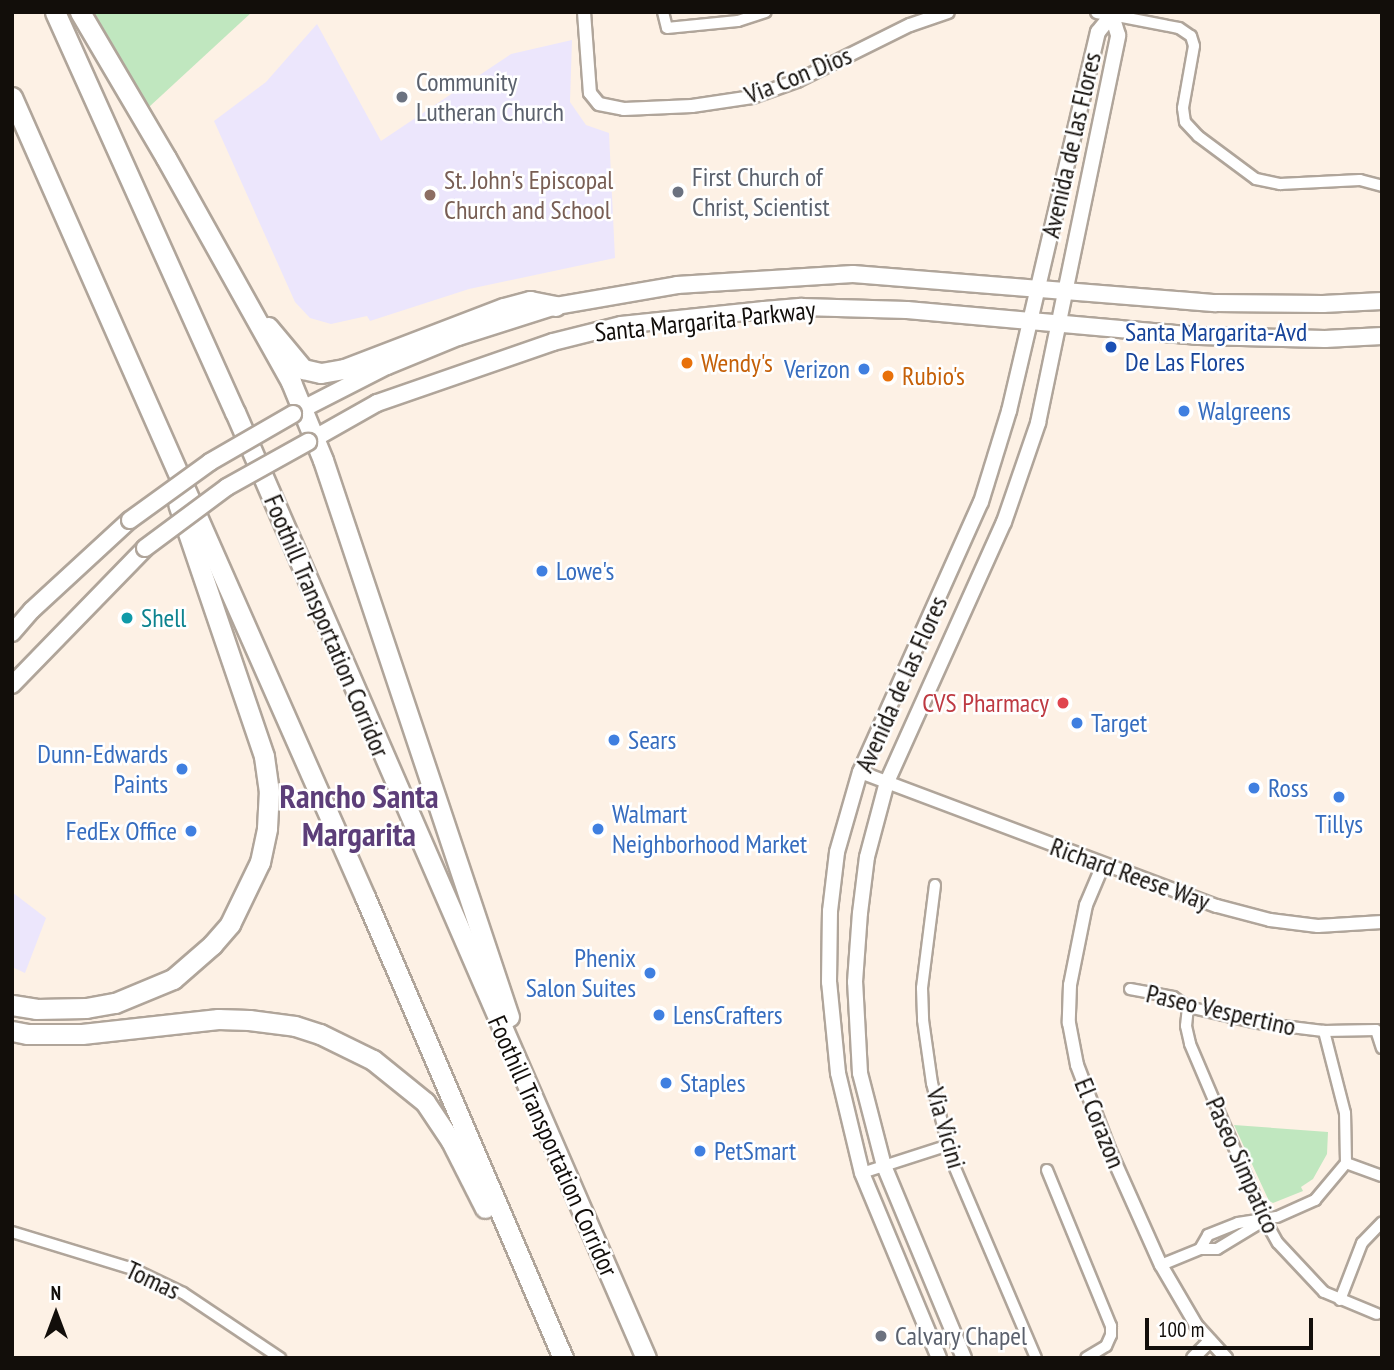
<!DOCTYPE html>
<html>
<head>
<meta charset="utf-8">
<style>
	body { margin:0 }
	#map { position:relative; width:1394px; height:1370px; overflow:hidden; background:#fdf1e5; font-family:"PT Sans Narrow",sans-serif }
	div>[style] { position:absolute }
	.education>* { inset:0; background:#ece6fc }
	.green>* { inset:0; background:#c0e7bf }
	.roads { filter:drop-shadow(2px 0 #b0a59a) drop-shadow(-2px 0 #b0a59a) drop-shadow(0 2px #b0a59a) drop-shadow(0 -2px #b0a59a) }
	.minor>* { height:10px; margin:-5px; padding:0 5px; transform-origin:5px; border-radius:5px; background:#fff }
	.tertiary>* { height:12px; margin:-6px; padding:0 6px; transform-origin:6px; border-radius:6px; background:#fff }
	.secondary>* { height:14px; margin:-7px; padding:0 7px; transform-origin:7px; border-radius:7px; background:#fff }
	.primary>* { height:16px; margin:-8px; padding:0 8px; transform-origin:8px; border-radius:8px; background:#fff }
	.motorway>* { height:19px; margin:-9.5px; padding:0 9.5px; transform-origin:9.5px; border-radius:9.5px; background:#fff }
	.bridges { filter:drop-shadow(2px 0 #b0a59a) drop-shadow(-2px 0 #b0a59a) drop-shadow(0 2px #b0a59a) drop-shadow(0 -2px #b0a59a) }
	.primary-bridge>* { height:16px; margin:-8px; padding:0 8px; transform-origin:8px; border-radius:8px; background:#fff }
	.dots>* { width:19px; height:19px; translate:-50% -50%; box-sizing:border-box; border:4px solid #fff; border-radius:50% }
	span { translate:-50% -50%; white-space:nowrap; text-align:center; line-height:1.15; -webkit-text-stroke:5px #fff; paint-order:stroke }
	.street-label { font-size:26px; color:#120e0a }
	.worship-label { font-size:26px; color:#5b616d }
	.left { translate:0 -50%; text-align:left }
	.education-label { font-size:26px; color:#785e54 }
	.transit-label { font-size:26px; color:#164399 }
	.food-label { font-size:26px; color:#c56008 }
	.shop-label { font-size:26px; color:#366cbe }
	.right { translate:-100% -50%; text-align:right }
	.culture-label { font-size:26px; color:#0d838f }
	.health-label { font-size:26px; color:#be3a42 }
	.district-label { font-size:33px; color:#5c3e79; font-weight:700 }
	.frame { position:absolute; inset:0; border:14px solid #120e0a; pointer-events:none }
	.north { position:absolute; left:21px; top:1279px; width:70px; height:70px; -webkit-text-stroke:5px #fff; paint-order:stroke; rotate:0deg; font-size:19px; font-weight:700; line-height:28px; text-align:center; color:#120e0a }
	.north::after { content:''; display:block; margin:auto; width:24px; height:32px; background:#120e0a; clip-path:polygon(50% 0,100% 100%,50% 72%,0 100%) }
	.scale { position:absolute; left:1145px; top:1318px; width:168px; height:32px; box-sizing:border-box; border:4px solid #120e0a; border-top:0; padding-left:9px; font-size:21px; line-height:24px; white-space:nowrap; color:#120e0a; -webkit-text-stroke:5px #fff; paint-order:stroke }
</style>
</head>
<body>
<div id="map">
	<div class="education">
		<i style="clip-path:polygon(317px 24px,381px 141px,511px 54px,572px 40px,570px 102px,586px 125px,609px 133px,615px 258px,469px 289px,370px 321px,367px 316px,331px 324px,310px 318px,295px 302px,214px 121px,266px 82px)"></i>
		<i style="clip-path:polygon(12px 892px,46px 918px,25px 973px,12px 967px)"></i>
	</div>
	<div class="green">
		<i style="clip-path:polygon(94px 12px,252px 12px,149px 107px)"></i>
		<i style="clip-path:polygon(1234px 1125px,1328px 1132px,1327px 1154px,1313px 1179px,1301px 1187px,1303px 1191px,1273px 1203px,1269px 1201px)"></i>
	</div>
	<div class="roads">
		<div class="minor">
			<i style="left:663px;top:12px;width:16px;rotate:76deg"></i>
			<i style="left:667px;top:28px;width:71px;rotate:-5.6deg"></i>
			<i style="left:738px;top:21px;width:29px;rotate:-18deg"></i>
			<i style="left:1112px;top:15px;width:68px;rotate:11deg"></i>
			<i style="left:1179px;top:28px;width:14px;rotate:34deg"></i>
			<i style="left:1191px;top:36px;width:10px;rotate:73deg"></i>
			<i style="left:1194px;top:46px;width:63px;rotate:100.1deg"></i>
			<i style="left:1183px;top:108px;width:14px;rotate:82deg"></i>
			<i style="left:1185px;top:122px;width:19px;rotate:47deg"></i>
			<i style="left:1198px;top:136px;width:72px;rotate:36.6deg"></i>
			<i style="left:1256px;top:179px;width:25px;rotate:12deg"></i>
			<i style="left:1280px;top:184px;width:80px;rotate:-2.9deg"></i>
			<i style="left:1360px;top:180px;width:23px;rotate:15deg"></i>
			<i style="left:935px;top:885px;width:104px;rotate:97.2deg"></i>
			<i style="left:922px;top:988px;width:32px;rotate:88deg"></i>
			<i style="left:923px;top:1020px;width:64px;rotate:81.9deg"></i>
			<i style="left:932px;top:1083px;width:81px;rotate:75.6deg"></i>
			<i style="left:952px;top:1161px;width:214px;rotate:66.9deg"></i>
			<i style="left:1130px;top:989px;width:44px;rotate:10.5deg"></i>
			<i style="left:1173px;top:997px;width:18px;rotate:34deg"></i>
			<i style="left:1188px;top:1007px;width:72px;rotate:12.9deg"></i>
			<i style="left:1258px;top:1023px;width:66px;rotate:6.9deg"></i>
			<i style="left:1324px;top:1031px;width:52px;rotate:-1.1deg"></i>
			<i style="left:1376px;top:1030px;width:19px;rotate:72deg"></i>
			<i style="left:1188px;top:1007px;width:19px;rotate:96deg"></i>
			<i style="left:1186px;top:1026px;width:18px;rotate:77deg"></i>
			<i style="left:1190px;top:1044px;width:191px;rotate:66.9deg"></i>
			<i style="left:1265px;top:1220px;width:26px;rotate:61deg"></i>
			<i style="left:1278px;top:1243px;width:67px;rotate:46.8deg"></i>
			<i style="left:1324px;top:1292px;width:57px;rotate:22.5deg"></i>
			<i style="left:1346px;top:1163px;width:38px;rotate:20deg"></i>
			<i style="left:1047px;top:1170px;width:169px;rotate:67.7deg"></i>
			<i style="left:1111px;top:1326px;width:9px;rotate:90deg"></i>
			<i style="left:1111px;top:1335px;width:12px;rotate:114deg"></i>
			<i style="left:1106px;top:1346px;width:23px;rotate:149deg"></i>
			<i style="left:862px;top:1173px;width:88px;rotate:-17.8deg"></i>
			<i style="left:12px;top:1232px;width:127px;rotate:17deg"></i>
			<i style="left:133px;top:1269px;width:55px;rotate:25.6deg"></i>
			<i style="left:183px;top:1293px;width:117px;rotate:33.8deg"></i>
			<i style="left:1200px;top:1249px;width:16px;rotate:-60deg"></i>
			<i style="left:1208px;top:1235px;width:32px;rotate:-22deg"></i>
			<i style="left:1238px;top:1223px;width:39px;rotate:-9deg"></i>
			<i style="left:1277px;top:1217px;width:42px;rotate:-24.1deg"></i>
			<i style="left:1315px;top:1200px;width:48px;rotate:-50deg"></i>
			<i style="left:1346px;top:1163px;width:50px;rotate:-91.1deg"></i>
			<i style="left:1345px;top:1113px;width:85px;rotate:-104.4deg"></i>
			<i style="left:1161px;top:1265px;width:42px;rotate:-22.3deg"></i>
			<i style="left:1200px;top:1249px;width:17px"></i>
			<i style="left:1217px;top:1249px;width:54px;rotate:-31.3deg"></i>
			<i style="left:1340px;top:1300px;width:61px;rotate:-68.9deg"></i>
			<i style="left:1362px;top:1243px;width:29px;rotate:-46deg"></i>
		</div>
		<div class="tertiary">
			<i style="left:584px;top:12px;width:81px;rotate:85.8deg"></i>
			<i style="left:590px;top:93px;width:14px;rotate:51deg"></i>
			<i style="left:599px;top:104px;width:25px;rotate:11deg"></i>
			<i style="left:624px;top:109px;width:68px;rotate:-2.5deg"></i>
			<i style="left:692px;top:106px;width:61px;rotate:-8.5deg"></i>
			<i style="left:752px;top:97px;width:48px;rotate:-19.6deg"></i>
			<i style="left:797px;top:81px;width:126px;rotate:-26.4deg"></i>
			<i style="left:910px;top:25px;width:40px;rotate:-18.9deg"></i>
			<i style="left:1097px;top:12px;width:15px;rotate:11deg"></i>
			<i style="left:860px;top:772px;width:381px;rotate:20.6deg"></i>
			<i style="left:1217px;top:906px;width:55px;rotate:14.8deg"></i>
			<i style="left:1270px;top:920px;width:48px;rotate:7.1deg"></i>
			<i style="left:1318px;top:926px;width:64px;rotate:-3.6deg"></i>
			<i style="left:1103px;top:865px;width:43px;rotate:113deg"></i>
			<i style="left:1086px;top:905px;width:82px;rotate:101.3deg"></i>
			<i style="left:1070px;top:985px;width:38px;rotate:92deg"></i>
			<i style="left:1069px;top:1023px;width:43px;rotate:79.2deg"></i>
			<i style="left:1077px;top:1065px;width:90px;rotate:69.1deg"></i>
			<i style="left:1109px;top:1149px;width:127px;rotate:65.9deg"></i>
			<i style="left:1161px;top:1265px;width:69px;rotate:59.7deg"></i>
			<i style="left:1196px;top:1325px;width:45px;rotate:47.7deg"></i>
			<i style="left:1193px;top:1358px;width:24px;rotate:-45deg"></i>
		</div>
		<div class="secondary">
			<i style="left:939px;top:1358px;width:200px;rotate:-112.6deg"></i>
			<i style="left:862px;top:1173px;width:103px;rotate:-103.5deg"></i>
			<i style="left:838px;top:1073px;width:91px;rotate:-95.6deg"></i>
			<i style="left:829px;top:982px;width:71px;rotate:-89.2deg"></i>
			<i style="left:830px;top:911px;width:59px;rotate:-83.2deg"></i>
			<i style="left:837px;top:852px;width:83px;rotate:-74deg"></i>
			<i style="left:860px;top:772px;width:296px;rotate:-65.9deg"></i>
			<i style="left:981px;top:502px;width:95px;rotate:-72.9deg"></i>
			<i style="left:1009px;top:411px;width:389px;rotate:-76.8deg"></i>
			<i style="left:1098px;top:32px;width:26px;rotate:-51deg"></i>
			<i style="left:964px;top:1358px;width:208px;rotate:-112.6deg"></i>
			<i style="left:884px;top:1166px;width:96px;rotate:-104.5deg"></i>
			<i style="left:860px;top:1073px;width:91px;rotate:-93.1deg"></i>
			<i style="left:855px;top:982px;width:69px;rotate:-85.9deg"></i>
			<i style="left:860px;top:913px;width:56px;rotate:-82.9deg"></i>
			<i style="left:867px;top:857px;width:78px;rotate:-75.1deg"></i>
			<i style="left:887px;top:782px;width:285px;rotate:-65.8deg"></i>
			<i style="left:1004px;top:522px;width:105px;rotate:-71deg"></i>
			<i style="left:1038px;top:423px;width:396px;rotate:-78.3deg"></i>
			<i style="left:1118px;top:35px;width:21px;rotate:-107deg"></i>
		</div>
		<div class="primary">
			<i style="left:293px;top:414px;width:106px;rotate:-27.1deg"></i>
			<i style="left:387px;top:366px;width:77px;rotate:-22.2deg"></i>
			<i style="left:458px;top:337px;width:103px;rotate:-17.6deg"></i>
			<i style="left:556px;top:306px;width:123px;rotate:-9.8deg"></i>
			<i style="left:677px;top:285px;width:176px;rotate:-3.6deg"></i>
			<i style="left:853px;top:274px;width:364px;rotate:4.6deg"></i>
			<i style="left:1216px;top:303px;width:107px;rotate:0.5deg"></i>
			<i style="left:1323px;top:304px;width:59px;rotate:-2.9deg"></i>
			<i style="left:308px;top:442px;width:79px;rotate:-29.5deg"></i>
			<i style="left:377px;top:403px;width:186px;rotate:-19.1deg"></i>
			<i style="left:553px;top:342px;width:70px;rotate:-14deg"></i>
			<i style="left:621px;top:325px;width:144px;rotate:-6deg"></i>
			<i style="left:764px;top:310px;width:38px;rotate:-5deg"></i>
			<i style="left:802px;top:307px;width:105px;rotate:1.6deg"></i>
			<i style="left:907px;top:310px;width:293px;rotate:5.1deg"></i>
			<i style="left:1199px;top:336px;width:126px;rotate:1.4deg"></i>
			<i style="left:1325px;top:339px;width:57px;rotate:-3deg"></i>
			<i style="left:12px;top:633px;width:30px;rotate:-49deg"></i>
			<i style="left:32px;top:610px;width:133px;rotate:-42.6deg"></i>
			<i style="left:12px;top:685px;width:191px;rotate:-45.8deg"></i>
		</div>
		<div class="motorway">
			<i style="left:55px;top:12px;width:439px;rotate:65.8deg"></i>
			<i style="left:235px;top:412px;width:1031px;rotate:66.52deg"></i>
			<i style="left:80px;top:12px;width:169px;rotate:59.5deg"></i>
			<i style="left:166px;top:158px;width:257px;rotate:60.8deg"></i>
			<i style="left:291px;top:382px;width:84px;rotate:67.7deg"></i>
			<i style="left:323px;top:460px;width:587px;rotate:71.53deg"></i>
			<i style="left:12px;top:97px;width:874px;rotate:66.19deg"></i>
			<i style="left:365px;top:897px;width:502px;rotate:66.76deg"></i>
			<i style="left:268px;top:327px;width:55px;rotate:50.2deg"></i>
			<i style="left:303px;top:369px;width:18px;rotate:13deg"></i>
			<i style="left:321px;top:373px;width:23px;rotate:-10deg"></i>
			<i style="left:344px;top:369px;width:171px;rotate:-20.9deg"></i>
			<i style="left:504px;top:308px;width:27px;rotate:-15deg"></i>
			<i style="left:530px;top:301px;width:26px;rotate:11deg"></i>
			<i style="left:12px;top:1005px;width:24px;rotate:9deg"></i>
			<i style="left:36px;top:1009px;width:50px;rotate:-1.1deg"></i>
			<i style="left:86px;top:1008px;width:29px;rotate:-10deg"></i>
			<i style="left:115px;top:1003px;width:63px;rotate:-22.5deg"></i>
			<i style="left:173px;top:979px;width:52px;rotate:-41.1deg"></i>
			<i style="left:212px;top:945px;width:28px;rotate:-49deg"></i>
			<i style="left:230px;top:924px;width:69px;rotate:-64.2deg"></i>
			<i style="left:260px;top:862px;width:35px;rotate:-78deg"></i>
			<i style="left:267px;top:828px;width:36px;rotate:-87deg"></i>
			<i style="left:269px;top:792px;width:36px;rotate:-98deg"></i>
			<i style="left:264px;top:756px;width:266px;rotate:-108.8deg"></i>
			<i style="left:12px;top:1031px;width:15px;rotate:11deg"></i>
			<i style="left:27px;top:1034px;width:55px"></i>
			<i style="left:82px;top:1034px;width:137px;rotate:-6.3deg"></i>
			<i style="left:218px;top:1019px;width:31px;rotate:2deg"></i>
			<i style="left:249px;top:1020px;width:46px;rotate:7.4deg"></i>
			<i style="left:295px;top:1026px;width:26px;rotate:18deg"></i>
			<i style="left:320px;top:1034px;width:59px;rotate:26.1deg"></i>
			<i style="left:373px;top:1060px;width:67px;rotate:38.9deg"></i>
			<i style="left:425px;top:1102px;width:47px;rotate:56.3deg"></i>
			<i style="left:451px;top:1141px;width:75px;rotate:63.1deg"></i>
		</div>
	</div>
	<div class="bridges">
		<div class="primary-bridge">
			<i style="left:130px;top:520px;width:99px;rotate:-35.9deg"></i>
			<i style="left:210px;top:462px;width:96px;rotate:-30deg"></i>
			<i style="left:145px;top:548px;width:102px;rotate:-36.6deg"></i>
			<i style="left:227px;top:487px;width:93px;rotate:-29.1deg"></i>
		</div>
	</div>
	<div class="dots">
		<i style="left:402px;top:97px;background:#6b7280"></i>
		<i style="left:678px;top:192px;background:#6b7280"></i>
		<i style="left:430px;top:195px;background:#8d6e63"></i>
		<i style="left:1111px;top:347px;background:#1a4fb4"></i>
		<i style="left:687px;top:363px;background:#e8710a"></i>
		<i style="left:864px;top:369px;background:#3f7fe0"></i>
		<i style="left:888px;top:376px;background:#e8710a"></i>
		<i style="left:1184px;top:411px;background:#3f7fe0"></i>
		<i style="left:542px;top:571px;background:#3f7fe0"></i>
		<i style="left:127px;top:618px;background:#0f9aa8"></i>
		<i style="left:1063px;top:703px;background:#e0444e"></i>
		<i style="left:1077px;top:723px;background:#3f7fe0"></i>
		<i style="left:614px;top:740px;background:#3f7fe0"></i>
		<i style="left:182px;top:769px;background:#3f7fe0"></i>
		<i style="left:1254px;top:788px;background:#3f7fe0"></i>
		<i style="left:1339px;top:797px;background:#3f7fe0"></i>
		<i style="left:598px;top:829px;background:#3f7fe0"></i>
		<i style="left:191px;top:831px;background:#3f7fe0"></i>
		<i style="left:650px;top:973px;background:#3f7fe0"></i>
		<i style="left:659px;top:1015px;background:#3f7fe0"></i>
		<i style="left:666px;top:1083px;background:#3f7fe0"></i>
		<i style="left:700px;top:1151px;background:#3f7fe0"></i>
		<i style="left:881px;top:1336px;background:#6b7280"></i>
	</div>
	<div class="street-label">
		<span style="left:798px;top:75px;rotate:-22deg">Via Con Dios</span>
		<span style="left:1071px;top:145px;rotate:-77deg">Avenida de las Flores</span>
		<span style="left:705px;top:321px;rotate:-6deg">Santa Margarita Parkway</span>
		<span style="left:327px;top:626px;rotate:67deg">Foothill Transportation Corridor</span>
		<span style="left:901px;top:684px;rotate:-66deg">Avenida de las Flores</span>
		<span style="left:1130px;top:874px;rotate:20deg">Richard Reese Way</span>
		<span style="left:1221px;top:1010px;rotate:13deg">Paseo Vespertino</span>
		<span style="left:1100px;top:1123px;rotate:68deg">El Corazon</span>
		<span style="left:946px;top:1128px;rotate:74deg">Via Vicini</span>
		<span style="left:553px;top:1146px;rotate:66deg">Foothill Transportation Corridor</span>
		<span style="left:1243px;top:1165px;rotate:66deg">Paseo Simpatico</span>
		<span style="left:153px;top:1280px;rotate:25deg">Tomas</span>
	</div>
	<div class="worship-label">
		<span class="left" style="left:416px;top:97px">Community<br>Lutheran Church</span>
		<span class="left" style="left:692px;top:192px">First Church of<br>Christ, Scientist</span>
		<span class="left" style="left:895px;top:1336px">Calvary Chapel</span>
	</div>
	<div class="education-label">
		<span class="left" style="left:444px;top:195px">St. John's Episcopal<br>Church and School</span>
	</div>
	<div class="transit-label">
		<span class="left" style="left:1125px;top:347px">Santa Margarita-Avd<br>De Las Flores</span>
	</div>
	<div class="food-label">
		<span class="left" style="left:701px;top:363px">Wendy's</span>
		<span class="left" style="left:902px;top:376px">Rubio's</span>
	</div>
	<div class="shop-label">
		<span class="right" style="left:850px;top:369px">Verizon</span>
		<span class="left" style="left:1198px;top:411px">Walgreens</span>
		<span class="left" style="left:556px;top:571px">Lowe's</span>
		<span class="left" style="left:1091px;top:723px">Target</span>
		<span class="left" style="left:628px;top:740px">Sears</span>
		<span class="right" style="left:168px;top:769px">Dunn-Edwards<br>Paints</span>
		<span class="left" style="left:1268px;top:788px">Ross</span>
		<span class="left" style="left:612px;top:829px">Walmart<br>Neighborhood Market</span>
		<span style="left:1339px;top:824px">Tillys</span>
		<span class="right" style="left:177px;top:831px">FedEx Office</span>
		<span class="right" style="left:636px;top:973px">Phenix<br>Salon Suites</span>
		<span class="left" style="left:673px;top:1015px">LensCrafters</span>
		<span class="left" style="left:680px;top:1083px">Staples</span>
		<span class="left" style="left:714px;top:1151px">PetSmart</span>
	</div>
	<div class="culture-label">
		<span class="left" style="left:141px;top:618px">Shell</span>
	</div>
	<div class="health-label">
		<span class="right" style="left:1049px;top:703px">CVS Pharmacy</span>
	</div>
	<div class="district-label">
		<span style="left:359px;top:815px">Rancho Santa<br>Margarita</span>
	</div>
	<div class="frame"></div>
	<div class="north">N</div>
	<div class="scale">100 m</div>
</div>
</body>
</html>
